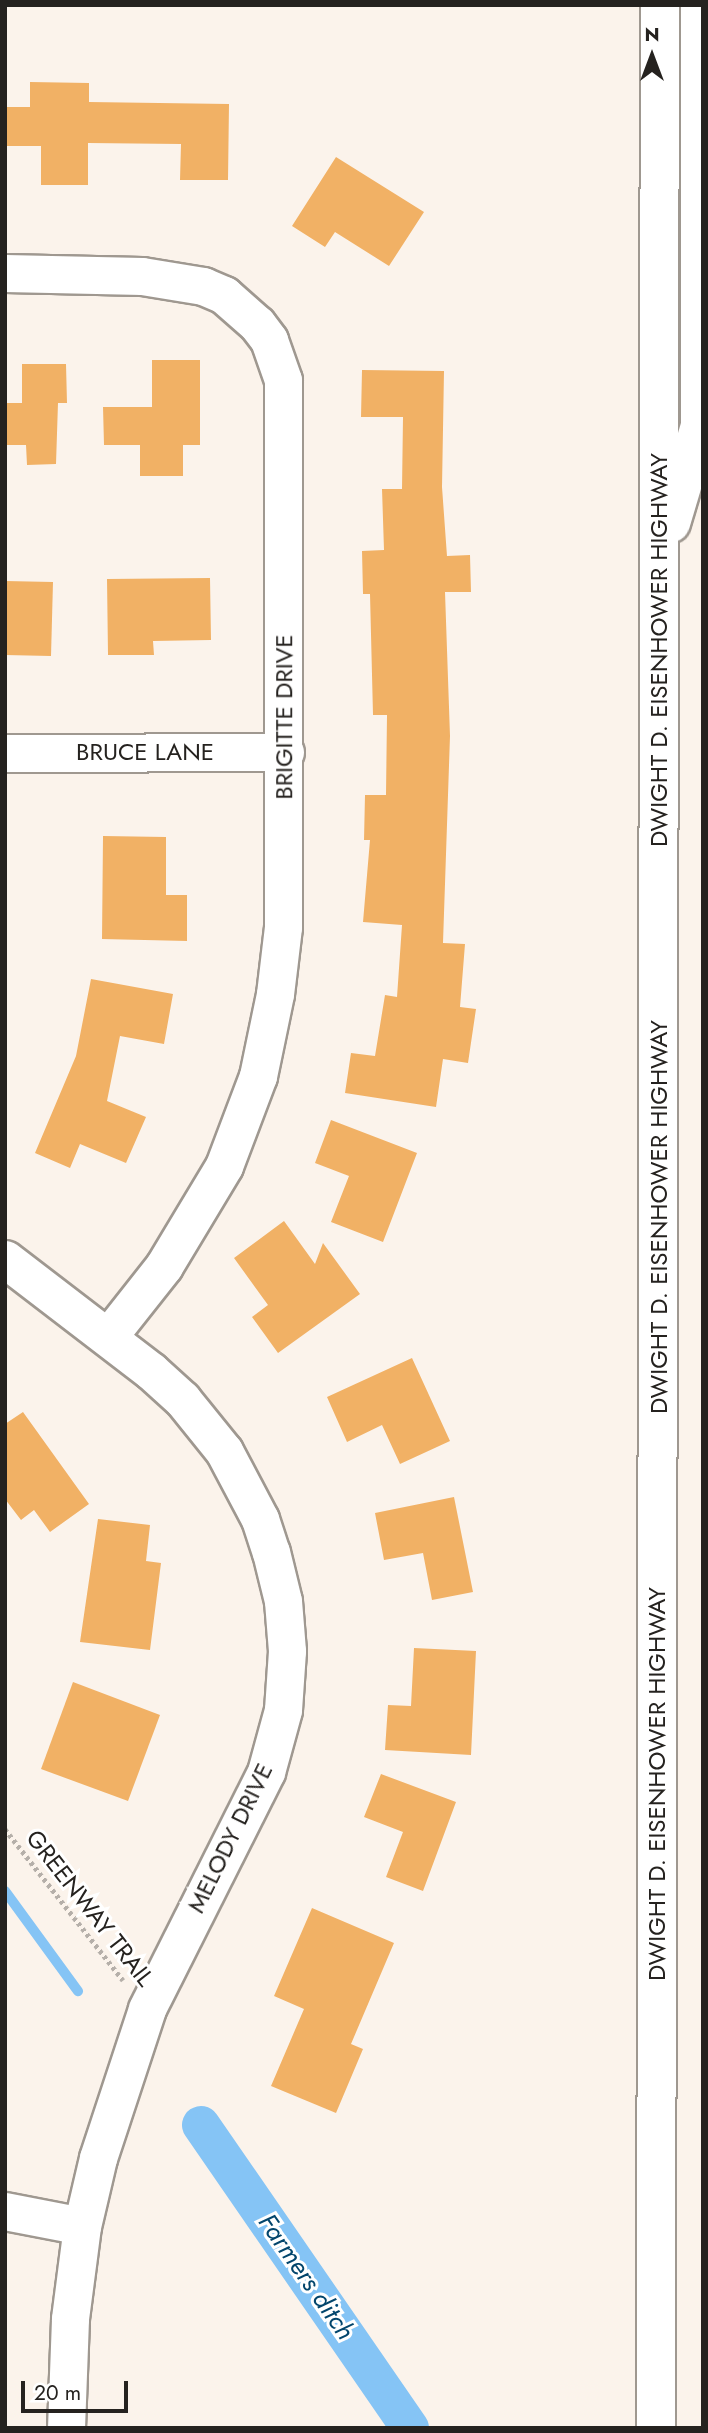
<!DOCTYPE html>
<html>
<head>
<meta charset="utf-8">
<style>
	body { margin:0 }
	#map { position:relative; width:708px; height:2433px; overflow:hidden; background:#fbf3eb; font-family:Jost,sans-serif }
	div>[style] { position:absolute }
	.stream>* { height:10px; margin:-5px; padding:0 5px; transform-origin:5px; border-radius:5px; background:#85c4f5 }
	.canal>* { height:38px; margin:-19px; padding:0 19px; transform-origin:19px; border-radius:19px; background:#85c4f5 }
	.building>* { inset:0; background:#f1b165 }
	.path>* { height:4.5px; margin-top:-2.25px; transform-origin:0; background:repeating-linear-gradient(90deg,#b5afa9 0 3.5px,transparent 0 7px) }
	.roads { filter:drop-shadow(2px 0 #9f9890) drop-shadow(-2px 0 #9f9890) drop-shadow(0 2px #9f9890) drop-shadow(0 -2px #9f9890) }
	.minor>* { height:37px; margin:-18.5px; padding:0 18.5px; transform-origin:18.5px; border-radius:18.5px; background:#fff }
	.highway>* { height:38px; margin:-19px; padding:0 19px; transform-origin:19px; border-radius:19px; background:#fff }
	span { translate:-50% -50%; white-space:nowrap; text-align:center; line-height:1.15; -webkit-text-stroke:6px #fff; paint-order:stroke }
	.street-label { font-size:24px; color:#25221f }
	.water-label { font-size:26px; color:#02456c; font-style:italic }
	.frame { position:absolute; inset:0; border:7px solid #25221f; pointer-events:none }
	.north { position:absolute; left:617px; top:21px; width:70px; height:70px; -webkit-text-stroke:5px #fff; paint-order:stroke; rotate:0deg; font-size:19px; font-weight:700; line-height:28px; text-align:center; color:#25221f }
	.north::after { content:''; display:block; margin:auto; width:24px; height:32px; background:#25221f; clip-path:polygon(50% 0,100% 100%,50% 72%,0 100%) }
	.scale { position:absolute; left:21px; top:2381px; width:107px; height:32px; box-sizing:border-box; border:4px solid #25221f; border-top:0; padding-left:9px; font-size:21px; line-height:24px; white-space:nowrap; color:#25221f; -webkit-text-stroke:5px #fff; paint-order:stroke }
</style>
</head>
<body>
<div id="map">
	<div class="stream">
		<i style="left:5px;top:1891px;width:124px;rotate:53.9deg"></i>
	</div>
	<div class="canal">
		<i style="left:201px;top:2125px;width:368px;rotate:55.4deg"></i>
	</div>
	<div class="building">
		<i style="clip-path:polygon(30px 82px,89px 83px,89px 102px,229px 104px,228px 180px,180px 180px,181px 144px,88px 143px,88px 185px,41px 185px,41px 146px,5px 146px,5px 107px,30px 107px)"></i>
		<i style="clip-path:polygon(336px 157px,424px 212px,389px 266px,335px 232px,325px 247px,292px 226px)"></i>
		<i style="clip-path:polygon(152px 360px,200px 360px,200px 445px,183px 445px,183px 476px,140px 476px,140px 445px,104px 445px,103px 407px,152px 407px)"></i>
		<i style="clip-path:polygon(22px 364px,66px 364px,67px 403px,58px 403px,56px 464px,27px 465px,26px 445px,5px 445px,5px 403px,22px 403px)"></i>
		<i style="clip-path:polygon(362px 370px,444px 371px,442px 487px,447px 556px,470px 555px,471px 592px,445px 592px,450px 736px,443px 943px,465px 944px,460px 1007px,476px 1009px,468px 1063px,443px 1059px,436px 1107px,345px 1093px,351px 1053px,375px 1056px,385px 995px,397px 997px,402px 925px,363px 922px,370px 840px,364px 840px,365px 795px,386px 795px,387px 715px,373px 715px,370px 594px,363px 594px,362px 551px,384px 550px,382px 489px,402px 489px,403px 417px,361px 417px)"></i>
		<i style="clip-path:polygon(210px 578px,211px 640px,153px 641px,154px 655px,108px 655px,107px 579px)"></i>
		<i style="clip-path:polygon(5px 581px,53px 582px,51px 656px,5px 655px)"></i>
		<i style="clip-path:polygon(103px 836px,166px 837px,166px 895px,187px 895px,187px 941px,102px 939px)"></i>
		<i style="clip-path:polygon(91px 979px,173px 994px,164px 1044px,120px 1036px,107px 1101px,146px 1117px,126px 1163px,80px 1144px,70px 1168px,35px 1153px,76px 1056px)"></i>
		<i style="clip-path:polygon(331px 1120px,417px 1153px,383px 1242px,331px 1222px,349px 1176px,315px 1163px)"></i>
		<i style="clip-path:polygon(284px 1221px,315px 1264px,323px 1243px,360px 1294px,278px 1353px,252px 1317px,268px 1305px,234px 1258px)"></i>
		<i style="clip-path:polygon(412px 1358px,450px 1441px,400px 1464px,382px 1425px,347px 1442px,327px 1397px)"></i>
		<i style="clip-path:polygon(23px 1412px,89px 1504px,50px 1532px,34px 1510px,21px 1520px,5px 1499px,5px 1424px)"></i>
		<i style="clip-path:polygon(454px 1497px,473px 1592px,432px 1600px,423px 1553px,384px 1560px,375px 1513px)"></i>
		<i style="clip-path:polygon(98px 1519px,150px 1525px,146px 1561px,161px 1563px,150px 1650px,80px 1642px)"></i>
		<i style="clip-path:polygon(414px 1648px,476px 1651px,471px 1755px,385px 1750px,388px 1705px,411px 1706px)"></i>
		<i style="clip-path:polygon(73px 1682px,160px 1715px,128px 1801px,41px 1769px)"></i>
		<i style="clip-path:polygon(381px 1774px,456px 1802px,423px 1891px,386px 1877px,403px 1832px,364px 1817px)"></i>
		<i style="clip-path:polygon(312px 1908px,394px 1943px,351px 2044px,363px 2049px,336px 2113px,271px 2086px,304px 2009px,274px 1996px)"></i>
	</div>
	<div class="path">
		<i style="left:5px;top:1829px;width:192px;rotate:52deg"></i>
	</div>
	<div class="roads">
		<div class="minor">
			<i style="left:5px;top:273px;width:137px;rotate:1.3deg"></i>
			<i style="left:142px;top:276px;width:62px;rotate:9.3deg"></i>
			<i style="left:203px;top:286px;width:23px;rotate:23deg"></i>
			<i style="left:224px;top:295px;width:44px;rotate:41.3deg"></i>
			<i style="left:257px;top:324px;width:20px;rotate:53deg"></i>
			<i style="left:269px;top:340px;width:42px;rotate:70.7deg"></i>
			<i style="left:283px;top:380px;width:547px;rotate:90deg"></i>
			<i style="left:283px;top:927px;width:67px;rotate:96.8deg"></i>
			<i style="left:275px;top:994px;width:84px;rotate:101.7deg"></i>
			<i style="left:258px;top:1076px;width:96px;rotate:110.7deg"></i>
			<i style="left:224px;top:1166px;width:117px;rotate:121deg"></i>
			<i style="left:164px;top:1266px;width:90px;rotate:128.3deg"></i>
			<i style="left:5px;top:753px;width:280px;rotate:-0.2deg"></i>
			<i style="left:5px;top:1259px;width:184px;rotate:37.5deg"></i>
			<i style="left:151px;top:1371px;width:42px;rotate:42.1deg"></i>
			<i style="left:182px;top:1399px;width:67px;rotate:51.1deg"></i>
			<i style="left:224px;top:1451px;width:77px;rotate:62.1deg"></i>
			<i style="left:260px;top:1519px;width:35px;rotate:72deg"></i>
			<i style="left:271px;top:1552px;width:50px;rotate:76.2deg"></i>
			<i style="left:283px;top:1601px;width:50px;rotate:85.4deg"></i>
			<i style="left:287px;top:1651px;width:59px;rotate:93.9deg"></i>
			<i style="left:283px;top:1710px;width:64px;rotate:105.3deg"></i>
			<i style="left:266px;top:1772px;width:265px;rotate:116.7deg"></i>
			<i style="left:147px;top:2009px;width:157px;rotate:108.2deg"></i>
			<i style="left:98px;top:2158px;width:70px;rotate:103.2deg"></i>
			<i style="left:82px;top:2226px;width:94px;rotate:97.4deg"></i>
			<i style="left:70px;top:2319px;width:109px;rotate:92.1deg"></i>
			<i style="left:5px;top:2211px;width:78px;rotate:11deg"></i>
		</div>
		<div class="highway">
			<i style="left:671px;top:523px;width:101px;rotate:-73.4deg"></i>
			<i style="left:700px;top:426px;width:421px;rotate:-90deg"></i>
			<i style="left:656px;top:2428px;width:2423px;rotate:-89.91deg"></i>
		</div>
	</div>
	<div class="street-label">
		<span style="left:659px;top:650px;rotate:-90deg">DWIGHT D. EISENHOWER HIGHWAY</span>
		<span style="left:284px;top:717px;rotate:-90deg">BRIGITTE DRIVE</span>
		<span style="left:145px;top:752px">BRUCE LANE</span>
		<span style="left:659px;top:1217px;rotate:-90deg">DWIGHT D. EISENHOWER HIGHWAY</span>
		<span style="left:657px;top:1784px;rotate:-90deg">DWIGHT D. EISENHOWER HIGHWAY</span>
		<span style="left:230px;top:1838px;rotate:-64deg">MELODY DRIVE</span>
		<span style="left:90px;top:1908px;rotate:52deg">GREENWAY TRAIL</span>
	</div>
	<div class="water-label">
		<span style="left:306px;top:2277px;rotate:55deg">Farmers ditch</span>
	</div>
	<div class="frame"></div>
	<div class="north">N</div>
	<div class="scale">20 m</div>
</div>
</body>
</html>
